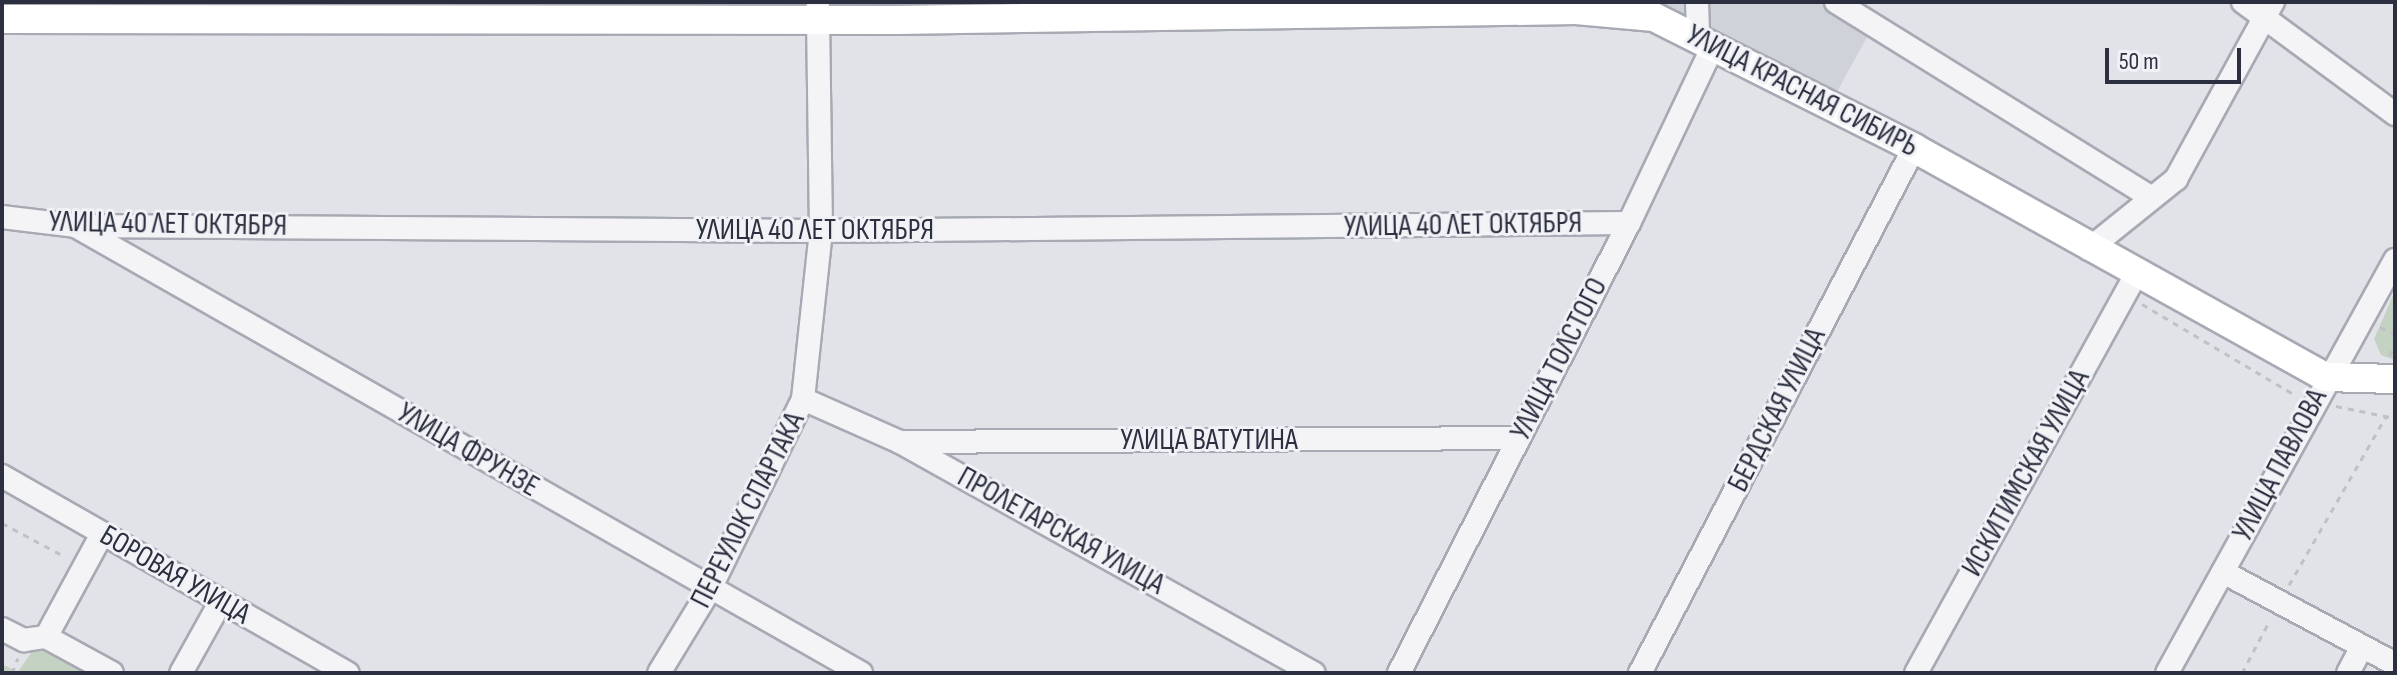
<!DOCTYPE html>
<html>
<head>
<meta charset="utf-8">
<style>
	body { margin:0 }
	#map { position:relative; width:2397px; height:675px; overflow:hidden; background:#e2e3e9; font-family:"Sofia Sans Condensed",sans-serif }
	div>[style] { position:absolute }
	.built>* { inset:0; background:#d0d2da }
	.green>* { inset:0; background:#c4d2c4 }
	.path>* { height:3px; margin-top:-1.5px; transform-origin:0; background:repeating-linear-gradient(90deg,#c0c1c7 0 6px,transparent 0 12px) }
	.roads { filter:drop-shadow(2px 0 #a7a9b3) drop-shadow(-2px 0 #a7a9b3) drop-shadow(0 2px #a7a9b3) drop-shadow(0 -2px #a7a9b3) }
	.minor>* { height:22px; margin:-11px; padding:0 11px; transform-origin:11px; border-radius:11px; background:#f4f4f7 }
	.major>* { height:28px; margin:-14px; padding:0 14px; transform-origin:14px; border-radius:14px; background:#fff }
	span { translate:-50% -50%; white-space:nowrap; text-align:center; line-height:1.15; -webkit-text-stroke:6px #f1f2f6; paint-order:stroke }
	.street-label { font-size:30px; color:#2b2f3f }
	.frame { position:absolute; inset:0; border:4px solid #2b2f3f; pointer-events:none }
	.scale { position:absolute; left:2105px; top:48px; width:136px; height:36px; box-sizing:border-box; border:4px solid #2b2f3f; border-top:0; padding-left:10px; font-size:24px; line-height:28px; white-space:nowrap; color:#2b2f3f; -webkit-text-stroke:6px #f1f2f6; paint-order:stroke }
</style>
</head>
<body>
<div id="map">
	<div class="built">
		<i style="clip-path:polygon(1579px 2px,1826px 2px,1872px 28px,1833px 99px,1673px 8px)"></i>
	</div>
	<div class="green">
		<i style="clip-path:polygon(2395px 291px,2395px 360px,2381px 355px,2374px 339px)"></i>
		<i style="clip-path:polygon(35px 647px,87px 673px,2px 673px,2px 664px,18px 672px)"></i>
	</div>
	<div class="path">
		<i style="left:2142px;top:304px;width:180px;rotate:30.7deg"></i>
		<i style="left:2380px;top:327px;width:17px;rotate:25deg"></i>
		<i style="left:2389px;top:356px;width:13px;rotate:-61deg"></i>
		<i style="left:2336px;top:406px;width:60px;rotate:11.5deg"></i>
		<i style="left:2px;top:523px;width:72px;rotate:28deg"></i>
		<i style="left:2289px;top:585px;width:195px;rotate:-60.1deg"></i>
		<i style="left:12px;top:673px;width:16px;rotate:-68deg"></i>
		<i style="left:2242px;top:673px;width:60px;rotate:-62.2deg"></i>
	</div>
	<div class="roads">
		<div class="minor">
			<i style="left:1697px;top:2px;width:33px;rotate:88deg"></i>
			<i style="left:1836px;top:2px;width:370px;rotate:31.8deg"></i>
			<i style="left:2243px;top:2px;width:189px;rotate:36.4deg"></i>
			<i style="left:2px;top:217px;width:75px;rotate:6.9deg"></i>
			<i style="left:76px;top:226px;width:745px;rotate:0.38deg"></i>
			<i style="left:821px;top:231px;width:808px;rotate:-0.57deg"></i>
			<i style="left:77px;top:227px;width:902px;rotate:29.63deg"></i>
			<i style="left:2089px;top:249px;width:112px;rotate:-38.8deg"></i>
			<i style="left:2176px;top:179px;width:202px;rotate:-61.3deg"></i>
			<i style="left:803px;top:399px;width:106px;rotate:23.9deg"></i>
			<i style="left:900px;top:442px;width:474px;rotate:29.2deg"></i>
			<i style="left:900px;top:442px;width:618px;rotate:-0.37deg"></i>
			<i style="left:2px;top:476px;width:398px;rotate:29.7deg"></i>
			<i style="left:2223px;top:572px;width:195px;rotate:28.1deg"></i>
			<i style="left:2px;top:629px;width:25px;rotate:27deg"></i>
			<i style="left:24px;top:640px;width:22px;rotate:-8deg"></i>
			<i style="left:46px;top:637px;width:117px;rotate:-61.5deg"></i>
			<i style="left:46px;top:637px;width:75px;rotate:28.6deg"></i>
			<i style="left:181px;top:673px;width:82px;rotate:-60.9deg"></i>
			<i style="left:659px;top:673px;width:98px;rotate:-58.7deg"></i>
			<i style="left:710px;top:589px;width:212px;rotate:-63.9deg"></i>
			<i style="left:803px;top:399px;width:169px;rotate:-83.9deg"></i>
			<i style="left:821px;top:231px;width:229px;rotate:-90.8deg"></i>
			<i style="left:1399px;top:673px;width:505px;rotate:-62.93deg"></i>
			<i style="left:1629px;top:223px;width:198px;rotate:-64.6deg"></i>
			<i style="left:1640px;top:673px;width:592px;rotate:-62.44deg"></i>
			<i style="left:1916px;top:673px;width:456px;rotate:-61.1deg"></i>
			<i style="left:2167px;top:673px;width:472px;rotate:-61.1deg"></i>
			<i style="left:2348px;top:673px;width:30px;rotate:-62deg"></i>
		</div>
		<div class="major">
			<i style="left:2px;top:19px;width:894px;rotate:0.06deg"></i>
			<i style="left:896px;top:20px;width:680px;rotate:-0.84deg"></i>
			<i style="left:1576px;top:10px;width:78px;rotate:5.1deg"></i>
			<i style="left:1654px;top:17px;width:291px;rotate:26.7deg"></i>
			<i style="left:1914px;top:148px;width:471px;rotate:29.1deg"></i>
			<i style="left:2326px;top:377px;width:69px;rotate:1.7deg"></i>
		</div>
	</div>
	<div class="street-label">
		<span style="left:1802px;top:91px;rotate:27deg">УЛИЦА КРАСНАЯ СИБИРЬ</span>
		<span style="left:168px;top:224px;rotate:1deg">УЛИЦА 40 ЛЕТ ОКТЯБРЯ</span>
		<span style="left:1463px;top:225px;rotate:-1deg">УЛИЦА 40 ЛЕТ ОКТЯБРЯ</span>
		<span style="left:815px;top:230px">УЛИЦА 40 ЛЕТ ОКТЯБРЯ</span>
		<span style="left:1559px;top:359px;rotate:-63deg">УЛИЦА ТОЛСТОГО</span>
		<span style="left:1777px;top:410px;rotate:-63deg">БЕРДСКАЯ УЛИЦА</span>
		<span style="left:1209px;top:440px">УЛИЦА ВАТУТИНА</span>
		<span style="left:468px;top:450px;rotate:30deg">УЛИЦА ФРУНЗЕ</span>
		<span style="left:2280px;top:465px;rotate:-62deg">УЛИЦА ПАВЛОВА</span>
		<span style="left:2026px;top:473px;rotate:-61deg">ИСКИТИМСКАЯ УЛИЦА</span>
		<span style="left:748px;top:510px;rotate:-63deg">ПЕРЕУЛОК СПАРТАКА</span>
		<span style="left:1061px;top:531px;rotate:29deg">ПРОЛЕТАРСКАЯ УЛИЦА</span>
		<span style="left:175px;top:575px;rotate:30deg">БОРОВАЯ УЛИЦА</span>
	</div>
	<div class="frame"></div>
	<div class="scale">50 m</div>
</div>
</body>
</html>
